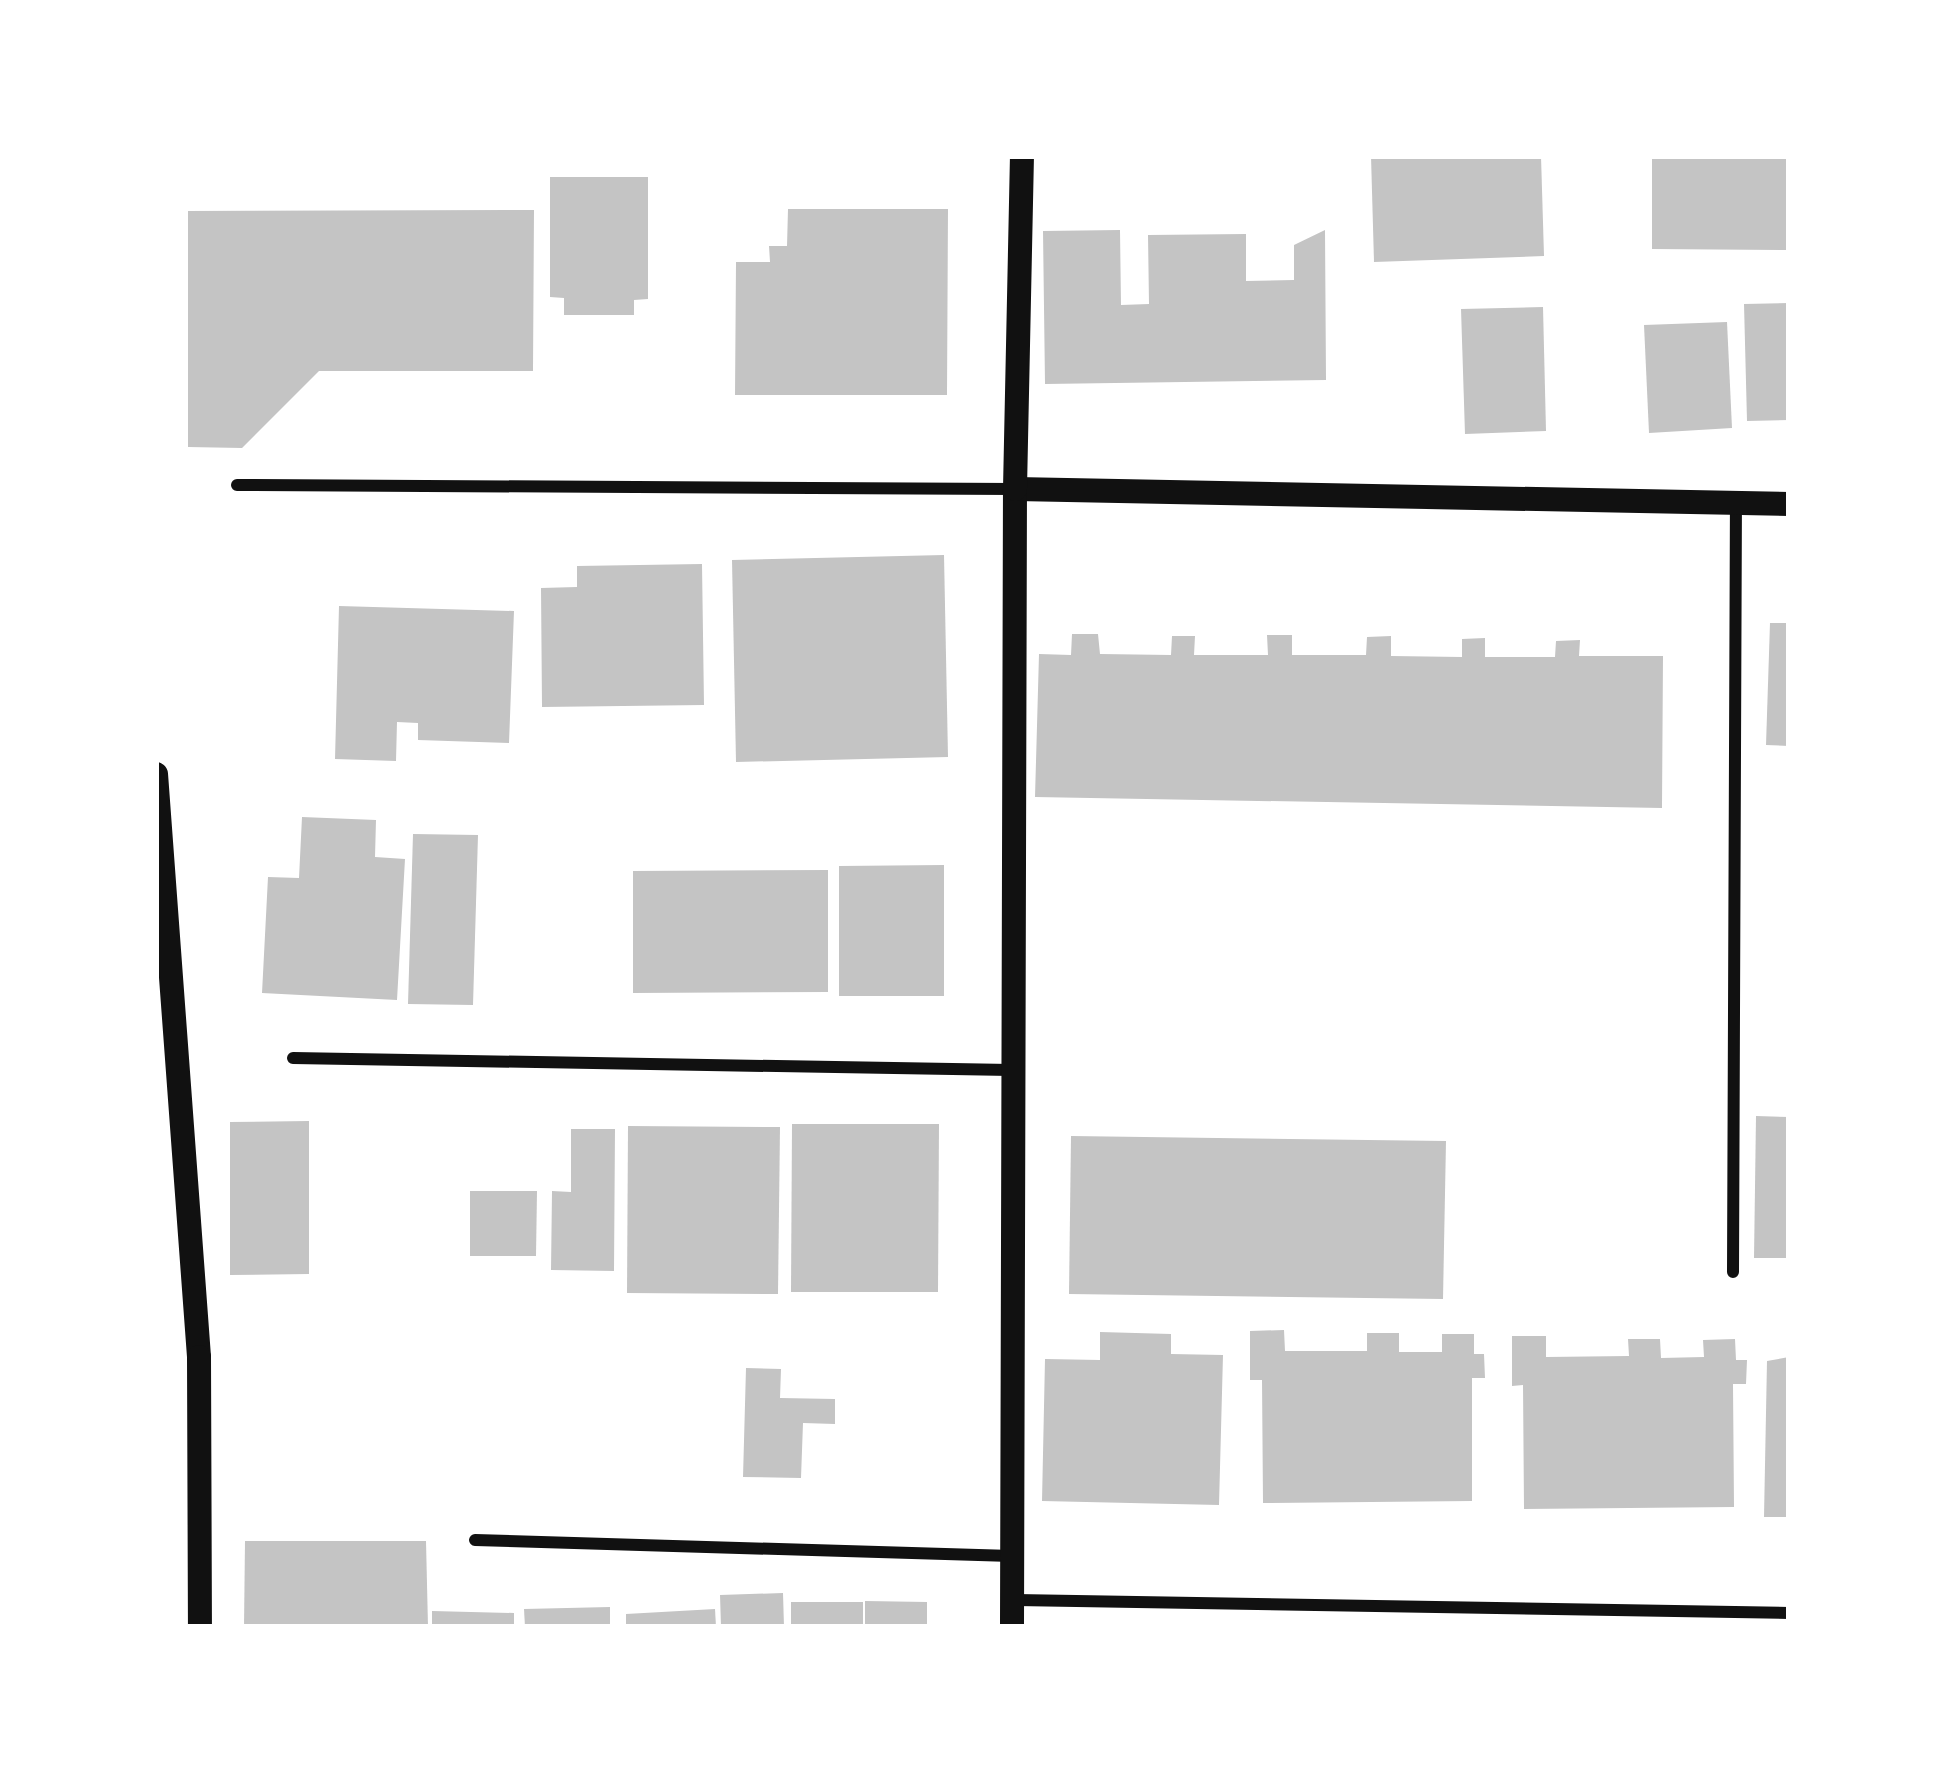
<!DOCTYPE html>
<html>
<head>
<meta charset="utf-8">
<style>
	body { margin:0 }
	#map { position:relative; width:1945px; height:1783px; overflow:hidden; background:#fff; font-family:"Source Serif 4",serif }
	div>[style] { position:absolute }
	.building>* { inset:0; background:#c4c4c4 }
	.minor>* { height:12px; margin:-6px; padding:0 6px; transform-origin:6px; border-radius:6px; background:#111 }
	.secondary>* { height:24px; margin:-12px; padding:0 12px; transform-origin:12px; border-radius:12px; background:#111 }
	span { translate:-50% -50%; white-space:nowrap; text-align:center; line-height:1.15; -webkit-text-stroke:9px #fff; paint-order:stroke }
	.frame { position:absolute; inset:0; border:159px solid #fff; pointer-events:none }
</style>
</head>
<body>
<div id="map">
	<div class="building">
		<i style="clip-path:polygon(1371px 156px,1541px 156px,1544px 256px,1374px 262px)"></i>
		<i style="clip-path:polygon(1652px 156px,1789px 156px,1789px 250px,1652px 249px)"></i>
		<i style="clip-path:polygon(550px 177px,648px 177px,648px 299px,634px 300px,634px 315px,564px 315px,564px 298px,550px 297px)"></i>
		<i style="clip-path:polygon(788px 209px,948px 209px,947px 395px,735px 395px,736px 262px,770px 262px,769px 246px,787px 246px)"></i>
		<i style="clip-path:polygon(534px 210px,533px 371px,319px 371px,242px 448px,188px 447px,188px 211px)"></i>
		<i style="clip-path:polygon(1120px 230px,1121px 305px,1149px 304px,1148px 235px,1246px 234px,1246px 281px,1294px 280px,1294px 245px,1325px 230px,1326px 380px,1045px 384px,1043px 231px)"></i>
		<i style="clip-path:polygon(1789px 303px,1789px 420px,1747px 421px,1744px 304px)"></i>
		<i style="clip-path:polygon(1543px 307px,1546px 431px,1465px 434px,1461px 309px)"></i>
		<i style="clip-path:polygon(1727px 322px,1732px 428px,1649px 433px,1644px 325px)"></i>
		<i style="clip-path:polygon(944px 555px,948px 757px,736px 762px,732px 560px)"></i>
		<i style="clip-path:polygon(702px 564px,704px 705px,542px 707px,541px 588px,577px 587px,577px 566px)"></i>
		<i style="clip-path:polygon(339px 606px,514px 611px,509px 743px,418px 740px,418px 723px,397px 722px,396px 761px,335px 759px)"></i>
		<i style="clip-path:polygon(1770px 623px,1789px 623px,1789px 746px,1766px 745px)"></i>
		<i style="clip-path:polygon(1072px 634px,1098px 634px,1100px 654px,1171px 655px,1172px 636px,1195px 636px,1194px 655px,1268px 655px,1267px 635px,1292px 635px,1292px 655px,1366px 655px,1367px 637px,1391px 636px,1391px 656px,1462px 657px,1462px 639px,1485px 638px,1485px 657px,1555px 657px,1556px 641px,1580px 640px,1579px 656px,1663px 656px,1662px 808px,1035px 797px,1039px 654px,1071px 655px)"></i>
		<i style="clip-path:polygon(302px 817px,376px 820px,375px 857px,405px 859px,397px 1000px,262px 993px,268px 877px,299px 878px)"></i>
		<i style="clip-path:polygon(413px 834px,478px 835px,473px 1005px,408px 1004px)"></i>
		<i style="clip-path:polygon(944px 865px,944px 996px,839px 996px,839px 866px)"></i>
		<i style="clip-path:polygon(828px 870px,828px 992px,633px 993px,633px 871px)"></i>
		<i style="clip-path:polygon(1756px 1116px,1789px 1117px,1789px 1258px,1754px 1258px)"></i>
		<i style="clip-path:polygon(309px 1121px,309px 1274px,230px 1275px,230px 1122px)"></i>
		<i style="clip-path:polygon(792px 1124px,939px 1124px,938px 1292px,791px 1292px)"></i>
		<i style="clip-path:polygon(628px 1126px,780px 1127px,778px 1294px,627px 1293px)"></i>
		<i style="clip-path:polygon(571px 1129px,615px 1129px,614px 1271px,551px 1270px,552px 1191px,571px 1192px)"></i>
		<i style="clip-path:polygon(1071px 1136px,1446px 1141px,1443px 1299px,1069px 1294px)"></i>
		<i style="clip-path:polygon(470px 1191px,537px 1191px,536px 1256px,470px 1256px)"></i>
		<i style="clip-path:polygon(1284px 1330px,1285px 1351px,1367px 1351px,1367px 1333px,1399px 1333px,1399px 1352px,1442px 1352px,1442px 1334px,1474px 1334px,1474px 1354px,1484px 1354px,1485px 1378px,1472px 1378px,1472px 1501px,1263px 1503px,1262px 1380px,1250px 1380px,1250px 1331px)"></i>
		<i style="clip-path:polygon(1100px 1332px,1171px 1334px,1171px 1354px,1223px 1355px,1219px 1505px,1042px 1501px,1045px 1359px,1100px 1360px)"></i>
		<i style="clip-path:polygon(1512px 1336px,1546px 1336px,1546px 1357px,1629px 1356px,1628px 1339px,1660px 1339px,1661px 1358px,1704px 1357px,1703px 1340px,1735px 1339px,1736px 1360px,1747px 1360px,1746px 1384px,1733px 1384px,1734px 1507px,1524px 1509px,1523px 1385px,1512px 1386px)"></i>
		<i style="clip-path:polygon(1789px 1357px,1789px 1517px,1764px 1517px,1767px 1361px)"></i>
		<i style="clip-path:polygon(746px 1368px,781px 1369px,780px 1398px,835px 1399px,835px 1424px,803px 1423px,801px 1478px,743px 1477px)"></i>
		<i style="clip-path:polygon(245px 1541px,426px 1541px,428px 1627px,244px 1627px)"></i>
		<i style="clip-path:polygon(783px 1593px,784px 1627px,721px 1627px,720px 1595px)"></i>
		<i style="clip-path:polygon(865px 1601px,927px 1602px,927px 1627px,865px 1627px)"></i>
		<i style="clip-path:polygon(791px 1602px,863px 1602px,863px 1627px,791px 1627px)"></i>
		<i style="clip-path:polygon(610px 1607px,610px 1627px,525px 1627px,524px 1609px)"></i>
		<i style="clip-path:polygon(715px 1609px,716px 1627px,626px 1627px,626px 1614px)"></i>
		<i style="clip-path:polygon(432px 1611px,514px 1613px,514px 1627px,432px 1627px)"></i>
	</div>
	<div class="minor">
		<i style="left:237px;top:485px;width:778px;rotate:0.29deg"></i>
		<i style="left:293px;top:1058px;width:718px;rotate:0.96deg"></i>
		<i style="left:1733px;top:1272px;width:769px;rotate:-89.78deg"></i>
		<i style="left:475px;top:1540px;width:537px;rotate:1.71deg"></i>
		<i style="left:1012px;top:1600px;width:777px;rotate:0.96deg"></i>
	</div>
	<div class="secondary">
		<i style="left:1015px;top:489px;width:774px;rotate:1.11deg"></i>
		<i style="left:156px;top:774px;width:585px;rotate:85.78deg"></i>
		<i style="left:199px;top:1357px;width:270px;rotate:89.8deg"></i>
		<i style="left:1012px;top:1627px;width:1138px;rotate:-89.85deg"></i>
		<i style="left:1015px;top:489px;width:333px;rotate:-88.8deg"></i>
	</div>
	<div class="frame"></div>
</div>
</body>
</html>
